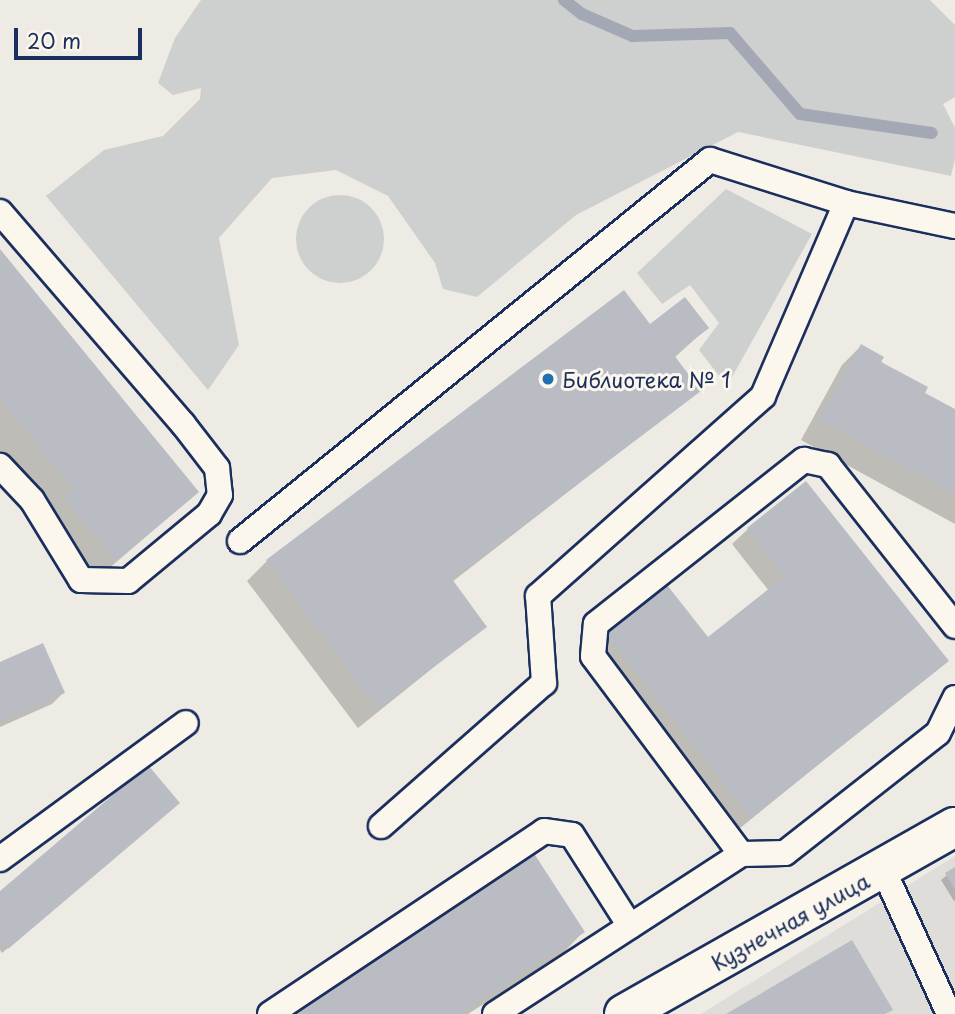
<!DOCTYPE html>
<html>
<head>
<meta charset="utf-8">
<style>
	body { margin:0 }
	#map { position:relative; width:955px; height:1014px; overflow:hidden; background:#eeebe4; font-family:"Playpen Sans",sans-serif }
	div>[style] { position:absolute }
	.built>* { inset:0; background:#deddda }
	.green>* { inset:0; background:#cecfcf }
	.round { border-radius:50% }
	.shadow>* { inset:0; background:#0003 }
	.stream>* { height:12px; margin:-6px; padding:0 6px; transform-origin:6px; border-radius:6px; background:#a3a8b4 }
	.building>* { inset:0; background:#b9bcc3 }
	.roads { filter:drop-shadow(2px 0 #1b2f5e) drop-shadow(-2px 0 #1b2f5e) drop-shadow(0 2px #1b2f5e) drop-shadow(0 -2px #1b2f5e) }
	.lane>* { height:24px; margin:-12px; padding:0 12px; transform-origin:12px; border-radius:12px; background:#fbf7ec }
	.street>* { height:38px; margin:-19px; padding:0 19px; transform-origin:19px; border-radius:19px; background:#fbf7ec }
	.dots>* { width:19px; height:19px; translate:-50% -50%; box-sizing:border-box; border:4px solid #fbf7ec; border-radius:50% }
	span { translate:-50% -50%; white-space:nowrap; text-align:center; line-height:1.15; -webkit-text-stroke:6px #fbf7ec; paint-order:stroke }
	.poi-label { font-size:21px; color:#1b2f5e }
	.left { translate:0 -50%; text-align:left }
	.street-label { font-size:21px; color:#1b2f5e }
	.scale { position:absolute; left:14px; top:28px; width:128px; height:32px; box-sizing:border-box; border:4px solid #1b2f5e; border-top:0; padding-left:9px; font-size:21px; line-height:24px; white-space:nowrap; color:#1b2f5e; -webkit-text-stroke:5px #fbf7ec; paint-order:stroke }
</style>
</head>
<body>
<div id="map">
	<div class="built">
		<i style="clip-path:polygon(955px 856px,955px 1014px,701px 1014px)"></i>
	</div>
	<div class="green">
		<i style="clip-path:polygon(201px 0,930px 0,955px 25px,955px 97px,943px 104px,955px 128px,955px 159px,951px 176px,738px 132px,576px 215px,477px 297px,443px 289px,435px 263px,388px 196px,336px 170px,272px 178px,219px 238px,239px 345px,208px 390px,46px 196px,104px 150px,163px 136px,200px 99px,201px 88px,173px 95px,158px 83px,175px 38px)"></i>
		<i style="clip-path:polygon(726px 189px,812px 234px,727px 386px,699px 350px,719px 323px,690px 285px,662px 304px,637px 273px)"></i>
		<i class="round" style="left:296px;top:195px;width:88px;height:88px"></i>
	</div>
	<div class="shadow">
		<i style="clip-path:polygon(0 252px,197px 492px,91px 584px,49px 512px,0 453px)"></i>
		<i style="clip-path:polygon(624px 292px,650px 326px,707px 328px,674px 358px,698px 391px,452px 582px,485px 626px,358px 728px,247px 581px,267px 561px)"></i>
		<i style="clip-path:polygon(861px 346px,923px 394px,955px 411px,955px 524px,801px 440px,842px 365px)"></i>
		<i style="clip-path:polygon(748px 529px,946px 661px,734px 833px,591px 651px,666px 588px,707px 639px,769px 591px,732px 544px)"></i>
		<i style="clip-path:polygon(0 664px,63px 693px,52px 704px,0 727px)"></i>
		<i style="clip-path:polygon(173px 808px,2px 953px,0 950px,0 893px)"></i>
		<i style="clip-path:polygon(955px 869px,955px 901px,954px 901px,941px 880px)"></i>
		<i style="clip-path:polygon(583px 932px,564px 952px,468px 1014px,294px 1014px)"></i>
	</div>
	<div class="stream">
		<i style="left:564px;top:0;width:23px;rotate:38deg"></i>
		<i style="left:582px;top:14px;width:55px;rotate:23.7deg"></i>
		<i style="left:632px;top:36px;width:98px;rotate:-1.8deg"></i>
		<i style="left:730px;top:33px;width:107px;rotate:49.2deg"></i>
		<i style="left:800px;top:114px;width:133px;rotate:8.2deg"></i>
	</div>
	<div class="building">
		<i style="clip-path:polygon(0 249px,199px 492px,117px 561px,63px 496px,73px 488px,0 399px)"></i>
		<i style="clip-path:polygon(624px 290px,650px 324px,685px 297px,709px 328px,674px 355px,701px 391px,452px 579px,487px 627px,378px 709px,266px 560px)"></i>
		<i style="clip-path:polygon(861px 344px,884px 357px,881px 362px,928px 387px,925px 393px,955px 409px,955px 494px,819px 420px)"></i>
		<i style="clip-path:polygon(806px 481px,949px 661px,751px 818px,606px 634px,667px 585px,708px 637px,785px 576px,747px 528px)"></i>
		<i style="clip-path:polygon(43px 643px,65px 693px,0 722px,0 662px)"></i>
		<i style="clip-path:polygon(148px 765px,180px 803px,8px 949px,0 939px,0 891px)"></i>
		<i style="clip-path:polygon(535px 855px,585px 932px,460px 1014px,291px 1014px)"></i>
		<i style="clip-path:polygon(955px 867px,955px 890px,945px 873px)"></i>
		<i style="clip-path:polygon(852px 940px,893px 1010px,885px 1014px,726px 1014px)"></i>
	</div>
	<div class="roads">
		<div class="lane">
			<i style="left:0;top:212px;width:280px;rotate:49.2deg"></i>
			<i style="left:183px;top:424px;width:56px;rotate:52.3deg"></i>
			<i style="left:217px;top:468px;width:27px;rotate:84deg"></i>
			<i style="left:220px;top:495px;width:22px;rotate:120deg"></i>
			<i style="left:209px;top:514px;width:105px;rotate:140.4deg"></i>
			<i style="left:128px;top:581px;width:47px;rotate:-178.8deg"></i>
			<i style="left:81px;top:580px;width:94px;rotate:-121.5deg"></i>
			<i style="left:32px;top:500px;width:47px;rotate:-133.3deg"></i>
			<i style="left:240px;top:541px;width:605px;rotate:-39.03deg"></i>
			<i style="left:710px;top:160px;width:143px;rotate:17.5deg"></i>
			<i style="left:846px;top:203px;width:111px;rotate:11.9deg"></i>
			<i style="left:381px;top:826px;width:217px;rotate:-41.3deg"></i>
			<i style="left:544px;top:683px;width:87px;rotate:-93.9deg"></i>
			<i style="left:538px;top:596px;width:301px;rotate:-41.6deg"></i>
			<i style="left:763px;top:396px;width:210px;rotate:-66.7deg"></i>
			<i style="left:741px;top:854px;width:247px;rotate:-126.8deg"></i>
			<i style="left:593px;top:656px;width:32px;rotate:-85deg"></i>
			<i style="left:596px;top:624px;width:265px;rotate:-38.3deg"></i>
			<i style="left:804px;top:460px;width:25px;rotate:12deg"></i>
			<i style="left:828px;top:465px;width:205px;rotate:51.7deg"></i>
			<i style="left:0;top:859px;width:230px;rotate:-36.2deg"></i>
			<i style="left:883px;top:869px;width:159px;rotate:65.5deg"></i>
			<i style="left:270px;top:1014px;width:329px;rotate:-33.7deg"></i>
			<i style="left:544px;top:831px;width:28px;rotate:8deg"></i>
			<i style="left:572px;top:835px;width:108px;rotate:57.5deg"></i>
			<i style="left:495px;top:1014px;width:293px;rotate:-33deg"></i>
			<i style="left:741px;top:854px;width:44px;rotate:-1.3deg"></i>
			<i style="left:785px;top:853px;width:194px;rotate:-38.1deg"></i>
			<i style="left:938px;top:733px;width:39px;rotate:-64deg"></i>
		</div>
		<div class="street">
			<i style="left:624px;top:1014px;width:380px;rotate:-29.5deg"></i>
		</div>
	</div>
	<div class="dots">
		<i style="left:548px;top:379px;background:#1f6fb2"></i>
	</div>
	<div class="poi-label">
		<span class="left" style="left:562px;top:379px">Библиотека № 1</span>
	</div>
	<div class="street-label">
		<span style="left:790px;top:921px;rotate:-29deg">Кузнечная улица</span>
	</div>
	<div class="scale">20 m</div>
</div>
</body>
</html>
